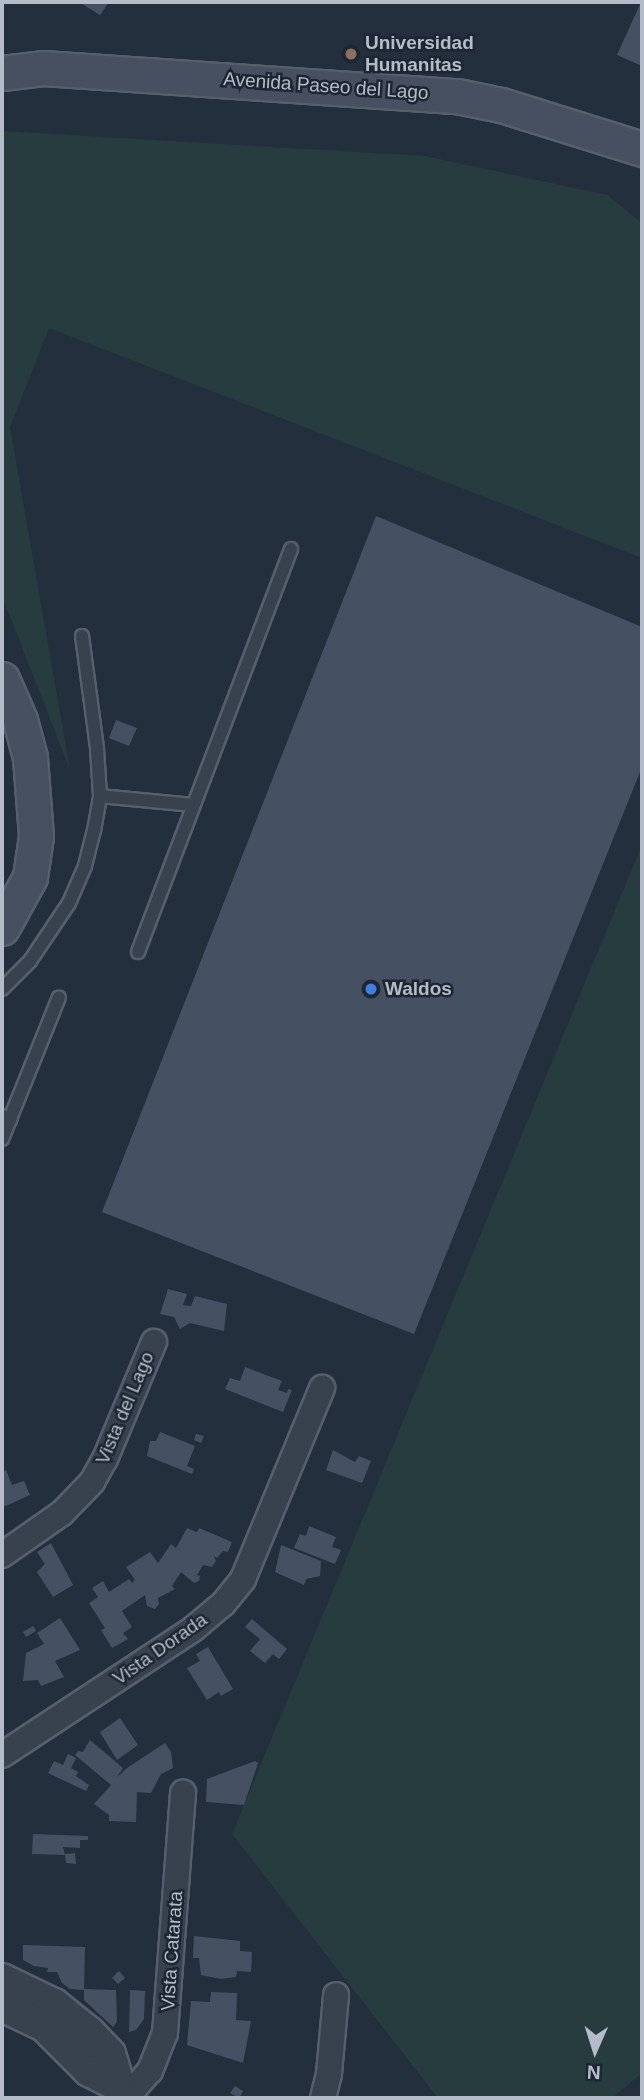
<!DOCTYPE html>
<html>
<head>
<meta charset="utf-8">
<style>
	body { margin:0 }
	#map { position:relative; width:644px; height:2100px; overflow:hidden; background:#242f3e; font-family:Helvetica,sans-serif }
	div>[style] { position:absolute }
	.green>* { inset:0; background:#263c3f }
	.building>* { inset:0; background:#455162 }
	.roads { filter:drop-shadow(2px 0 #565f6c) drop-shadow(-2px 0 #565f6c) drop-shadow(0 2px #565f6c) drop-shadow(0 -2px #565f6c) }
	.service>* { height:12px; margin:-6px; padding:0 6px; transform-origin:6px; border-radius:6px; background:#38414e }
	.minor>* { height:24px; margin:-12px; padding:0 12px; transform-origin:12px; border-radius:12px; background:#38414e }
	.tertiary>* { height:30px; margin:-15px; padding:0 15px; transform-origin:15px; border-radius:15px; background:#38414e }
	.secondary>* { height:33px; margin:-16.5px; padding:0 16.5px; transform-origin:16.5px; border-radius:16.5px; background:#465061 }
	.dots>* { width:19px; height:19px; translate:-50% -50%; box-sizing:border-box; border:4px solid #1d2633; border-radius:50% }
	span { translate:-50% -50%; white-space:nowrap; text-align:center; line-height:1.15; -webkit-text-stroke:5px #1d2633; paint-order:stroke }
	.poi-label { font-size:19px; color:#b4bcc9; font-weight:700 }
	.left { translate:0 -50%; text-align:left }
	.street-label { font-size:19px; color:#b4bcc9 }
	.frame { position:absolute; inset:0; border:4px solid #b4bcc9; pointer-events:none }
	.north { position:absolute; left:560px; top:2016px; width:70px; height:70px; -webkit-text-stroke:5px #1d2633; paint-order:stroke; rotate:183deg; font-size:19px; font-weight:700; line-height:28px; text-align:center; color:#b4bcc9 }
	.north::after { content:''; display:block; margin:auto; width:24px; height:32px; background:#b4bcc9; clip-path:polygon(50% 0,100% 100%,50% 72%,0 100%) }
</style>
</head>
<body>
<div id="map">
	<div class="green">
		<i style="clip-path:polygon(2px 131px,425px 156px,607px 195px,642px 223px,642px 558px,49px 328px,10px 427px,70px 770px,2px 596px)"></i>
		<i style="clip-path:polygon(642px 845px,642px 2073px,612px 2098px,438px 2098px,232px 1834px)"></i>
	</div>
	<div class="building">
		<i style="clip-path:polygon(79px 2px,109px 2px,100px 15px)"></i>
		<i style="clip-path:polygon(641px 2px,642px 2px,642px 66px,617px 55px)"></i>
		<i style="clip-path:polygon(376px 516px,642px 627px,642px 767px,414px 1334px,102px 1212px)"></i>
		<i style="clip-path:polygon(116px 720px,137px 728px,129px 746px,109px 738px)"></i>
		<i style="clip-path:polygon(168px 1289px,187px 1294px,183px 1305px,191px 1306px,195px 1296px,227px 1304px,224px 1331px,190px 1323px,180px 1329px,174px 1317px,160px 1314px)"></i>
		<i style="clip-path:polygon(245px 1367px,282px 1381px,278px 1390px,287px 1393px,288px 1389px,292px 1390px,283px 1412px,225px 1389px,230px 1378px,240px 1381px)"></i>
		<i style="clip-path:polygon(160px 1432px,195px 1446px,187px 1466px,194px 1469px,192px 1474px,147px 1456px,150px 1441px,156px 1441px)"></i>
		<i style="clip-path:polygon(196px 1434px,204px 1436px,201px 1443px,194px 1440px)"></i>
		<i style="clip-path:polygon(333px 1450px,355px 1462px,359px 1456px,371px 1461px,362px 1483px,326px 1470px)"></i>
		<i style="clip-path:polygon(6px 1470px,12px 1485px,24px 1481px,30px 1495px,6px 1506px,2px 1505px,2px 1472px)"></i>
		<i style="clip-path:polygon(309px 1526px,336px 1537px,332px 1547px,341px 1550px,335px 1564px,294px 1548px,300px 1534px,306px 1536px)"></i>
		<i style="clip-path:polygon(187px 1528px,197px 1532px,199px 1528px,232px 1542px,228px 1552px,223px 1551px,217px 1558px,214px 1556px,216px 1561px,212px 1567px,203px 1565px,197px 1575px,200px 1576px,199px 1581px,194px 1583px,181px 1572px,172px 1586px,175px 1589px,158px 1598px,159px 1604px,155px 1609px,147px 1606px,145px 1595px,122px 1611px,132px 1627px,123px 1633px,128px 1639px,112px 1648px,101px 1630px,105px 1628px,89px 1603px,98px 1597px,92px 1588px,103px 1581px,109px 1592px,129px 1579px,132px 1583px,135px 1580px,126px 1567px,150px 1552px,158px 1563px,171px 1544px,176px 1548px)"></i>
		<i style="clip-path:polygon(51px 1543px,73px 1585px,53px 1597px,37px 1572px,45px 1564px,37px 1552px)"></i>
		<i style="clip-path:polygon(281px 1545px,321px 1561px,320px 1576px,306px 1579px,304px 1585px,275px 1572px)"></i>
		<i style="clip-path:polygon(60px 1618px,80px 1650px,55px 1661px,64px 1677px,41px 1686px,38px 1680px,23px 1681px,26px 1653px,44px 1644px,37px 1633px)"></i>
		<i style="clip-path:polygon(252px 1619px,287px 1649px,279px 1659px,273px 1654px,265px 1663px,250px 1651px,260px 1639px,245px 1627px)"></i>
		<i style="clip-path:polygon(33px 1626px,36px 1631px,26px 1637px,23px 1632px)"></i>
		<i style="clip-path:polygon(208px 1647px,233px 1689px,221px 1696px,219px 1692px,207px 1700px,187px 1668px,200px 1661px,196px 1654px)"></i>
		<i style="clip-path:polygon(120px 1718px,138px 1745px,117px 1760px,100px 1732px)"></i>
		<i style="clip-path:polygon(90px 1740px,123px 1768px,117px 1777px,127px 1768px,165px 1743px,171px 1752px,173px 1768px,161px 1774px,151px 1793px,137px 1792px,136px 1822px,109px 1821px,109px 1815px,94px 1804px,111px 1785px,75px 1755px,78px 1751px,83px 1752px)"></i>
		<i style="clip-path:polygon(68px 1754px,76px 1758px,71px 1768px,78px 1772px,76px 1776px,89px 1785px,86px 1791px,48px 1773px,54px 1761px,63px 1765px)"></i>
		<i style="clip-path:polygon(255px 1761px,258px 1763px,244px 1805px,206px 1802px,207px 1779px)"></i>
		<i style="clip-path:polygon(33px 1834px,88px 1836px,88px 1840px,80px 1840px,80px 1848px,63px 1847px,65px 1855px,32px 1854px)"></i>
		<i style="clip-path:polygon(75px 1853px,76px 1864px,66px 1863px,65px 1854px)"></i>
		<i style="clip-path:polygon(194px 1936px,240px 1941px,240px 1951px,252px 1952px,251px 1972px,237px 1971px,236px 1977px,221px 1979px,201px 1975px,199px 1958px,193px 1958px)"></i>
		<i style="clip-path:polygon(23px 1945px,85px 1947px,84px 1989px,116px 1990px,117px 2022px,113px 2027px,84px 2000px,84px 1990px,70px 1989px,62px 1983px,57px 1972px,47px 1972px,48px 1968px,34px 1966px,23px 1960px)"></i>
		<i style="clip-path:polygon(119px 1971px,125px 1978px,118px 1984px,112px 1978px)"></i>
		<i style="clip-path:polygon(130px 1990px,145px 1991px,144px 2019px,136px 2030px,129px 2032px)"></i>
		<i style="clip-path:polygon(211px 1992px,237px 1993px,236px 2020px,251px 2021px,243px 2063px,187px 2045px,191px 2001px,210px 2002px)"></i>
		<i style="clip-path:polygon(235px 2086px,243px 2091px,239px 2098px,230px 2093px)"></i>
	</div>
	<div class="roads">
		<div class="service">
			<i style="left:100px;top:796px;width:93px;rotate:5.5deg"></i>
			<i style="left:138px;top:952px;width:431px;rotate:-69.2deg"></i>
			<i style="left:2px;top:989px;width:40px;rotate:-45deg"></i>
			<i style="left:30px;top:961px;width:70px;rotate:-56.1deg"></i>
			<i style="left:69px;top:903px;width:40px;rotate:-66.6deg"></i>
			<i style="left:85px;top:866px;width:36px;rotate:-76deg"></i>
			<i style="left:94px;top:831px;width:36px;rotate:-80deg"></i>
			<i style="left:100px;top:796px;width:48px;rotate:-93.6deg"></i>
			<i style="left:97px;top:748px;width:113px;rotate:-97.6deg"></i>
			<i style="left:2px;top:1116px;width:9px;rotate:21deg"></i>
			<i style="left:10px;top:1119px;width:131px;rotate:-68.1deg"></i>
			<i style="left:2px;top:1139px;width:22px;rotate:-68deg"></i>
		</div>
		<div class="minor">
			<i style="left:2px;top:1555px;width:73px;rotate:-35deg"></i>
			<i style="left:62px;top:1513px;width:43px;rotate:-45.9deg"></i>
			<i style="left:92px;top:1482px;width:26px;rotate:-61deg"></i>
			<i style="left:105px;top:1459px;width:127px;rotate:-67.3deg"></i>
			<i style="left:2px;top:1755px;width:229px;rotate:-33.4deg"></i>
			<i style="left:193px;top:1629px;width:39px;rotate:-40deg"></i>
			<i style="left:223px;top:1604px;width:32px;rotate:-51deg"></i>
			<i style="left:243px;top:1579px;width:207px;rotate:-67.5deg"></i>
			<i style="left:127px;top:2097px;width:35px;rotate:-49deg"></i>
			<i style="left:150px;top:2071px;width:41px;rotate:-68.5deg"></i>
			<i style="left:165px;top:2033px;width:241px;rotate:-85.7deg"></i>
			<i style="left:323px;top:2098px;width:25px;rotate:-76deg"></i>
			<i style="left:329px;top:2074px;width:79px;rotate:-84.9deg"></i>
		</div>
		<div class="tertiary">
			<i style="left:2px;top:1979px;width:58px;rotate:25.7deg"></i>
			<i style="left:54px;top:2004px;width:45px;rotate:38.7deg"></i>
			<i style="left:89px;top:2032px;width:30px;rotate:46deg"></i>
			<i style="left:110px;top:2054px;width:34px;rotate:73deg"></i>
			<i style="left:120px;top:2087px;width:14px;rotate:54deg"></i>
			<i style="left:2px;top:2006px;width:47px;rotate:25.5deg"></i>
			<i style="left:44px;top:2026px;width:64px;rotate:45deg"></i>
			<i style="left:89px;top:2071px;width:35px;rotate:27deg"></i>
		</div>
		<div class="secondary">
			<i style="left:2px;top:73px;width:41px;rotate:-7deg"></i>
			<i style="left:43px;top:68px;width:415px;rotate:3.9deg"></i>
			<i style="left:457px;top:96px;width:45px;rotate:11.6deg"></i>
			<i style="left:501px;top:105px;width:148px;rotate:17.3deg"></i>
			<i style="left:2px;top:679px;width:45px;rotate:66.3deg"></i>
			<i style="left:20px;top:720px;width:39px;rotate:75deg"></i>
			<i style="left:30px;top:758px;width:78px;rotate:85.6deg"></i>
			<i style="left:36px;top:836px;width:41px;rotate:98.3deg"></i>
			<i style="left:30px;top:877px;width:58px;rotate:118.8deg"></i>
		</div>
	</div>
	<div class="dots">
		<i style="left:351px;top:54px;background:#8d6e63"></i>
		<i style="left:371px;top:989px;background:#3f7fe0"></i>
	</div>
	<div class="poi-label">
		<span class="left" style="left:365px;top:54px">Universidad<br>Humanitas</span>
		<span class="left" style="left:385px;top:989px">Waldos</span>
	</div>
	<div class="street-label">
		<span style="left:326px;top:86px;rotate:4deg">Avenida Paseo del Lago</span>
		<span style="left:125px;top:1408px;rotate:-67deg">Vista del Lago</span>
		<span style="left:160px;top:1649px;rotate:-35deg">Vista Dorada</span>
		<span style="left:172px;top:1951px;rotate:-86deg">Vista Catarata</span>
	</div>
	<div class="frame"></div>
	<div class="north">N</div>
</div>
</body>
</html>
